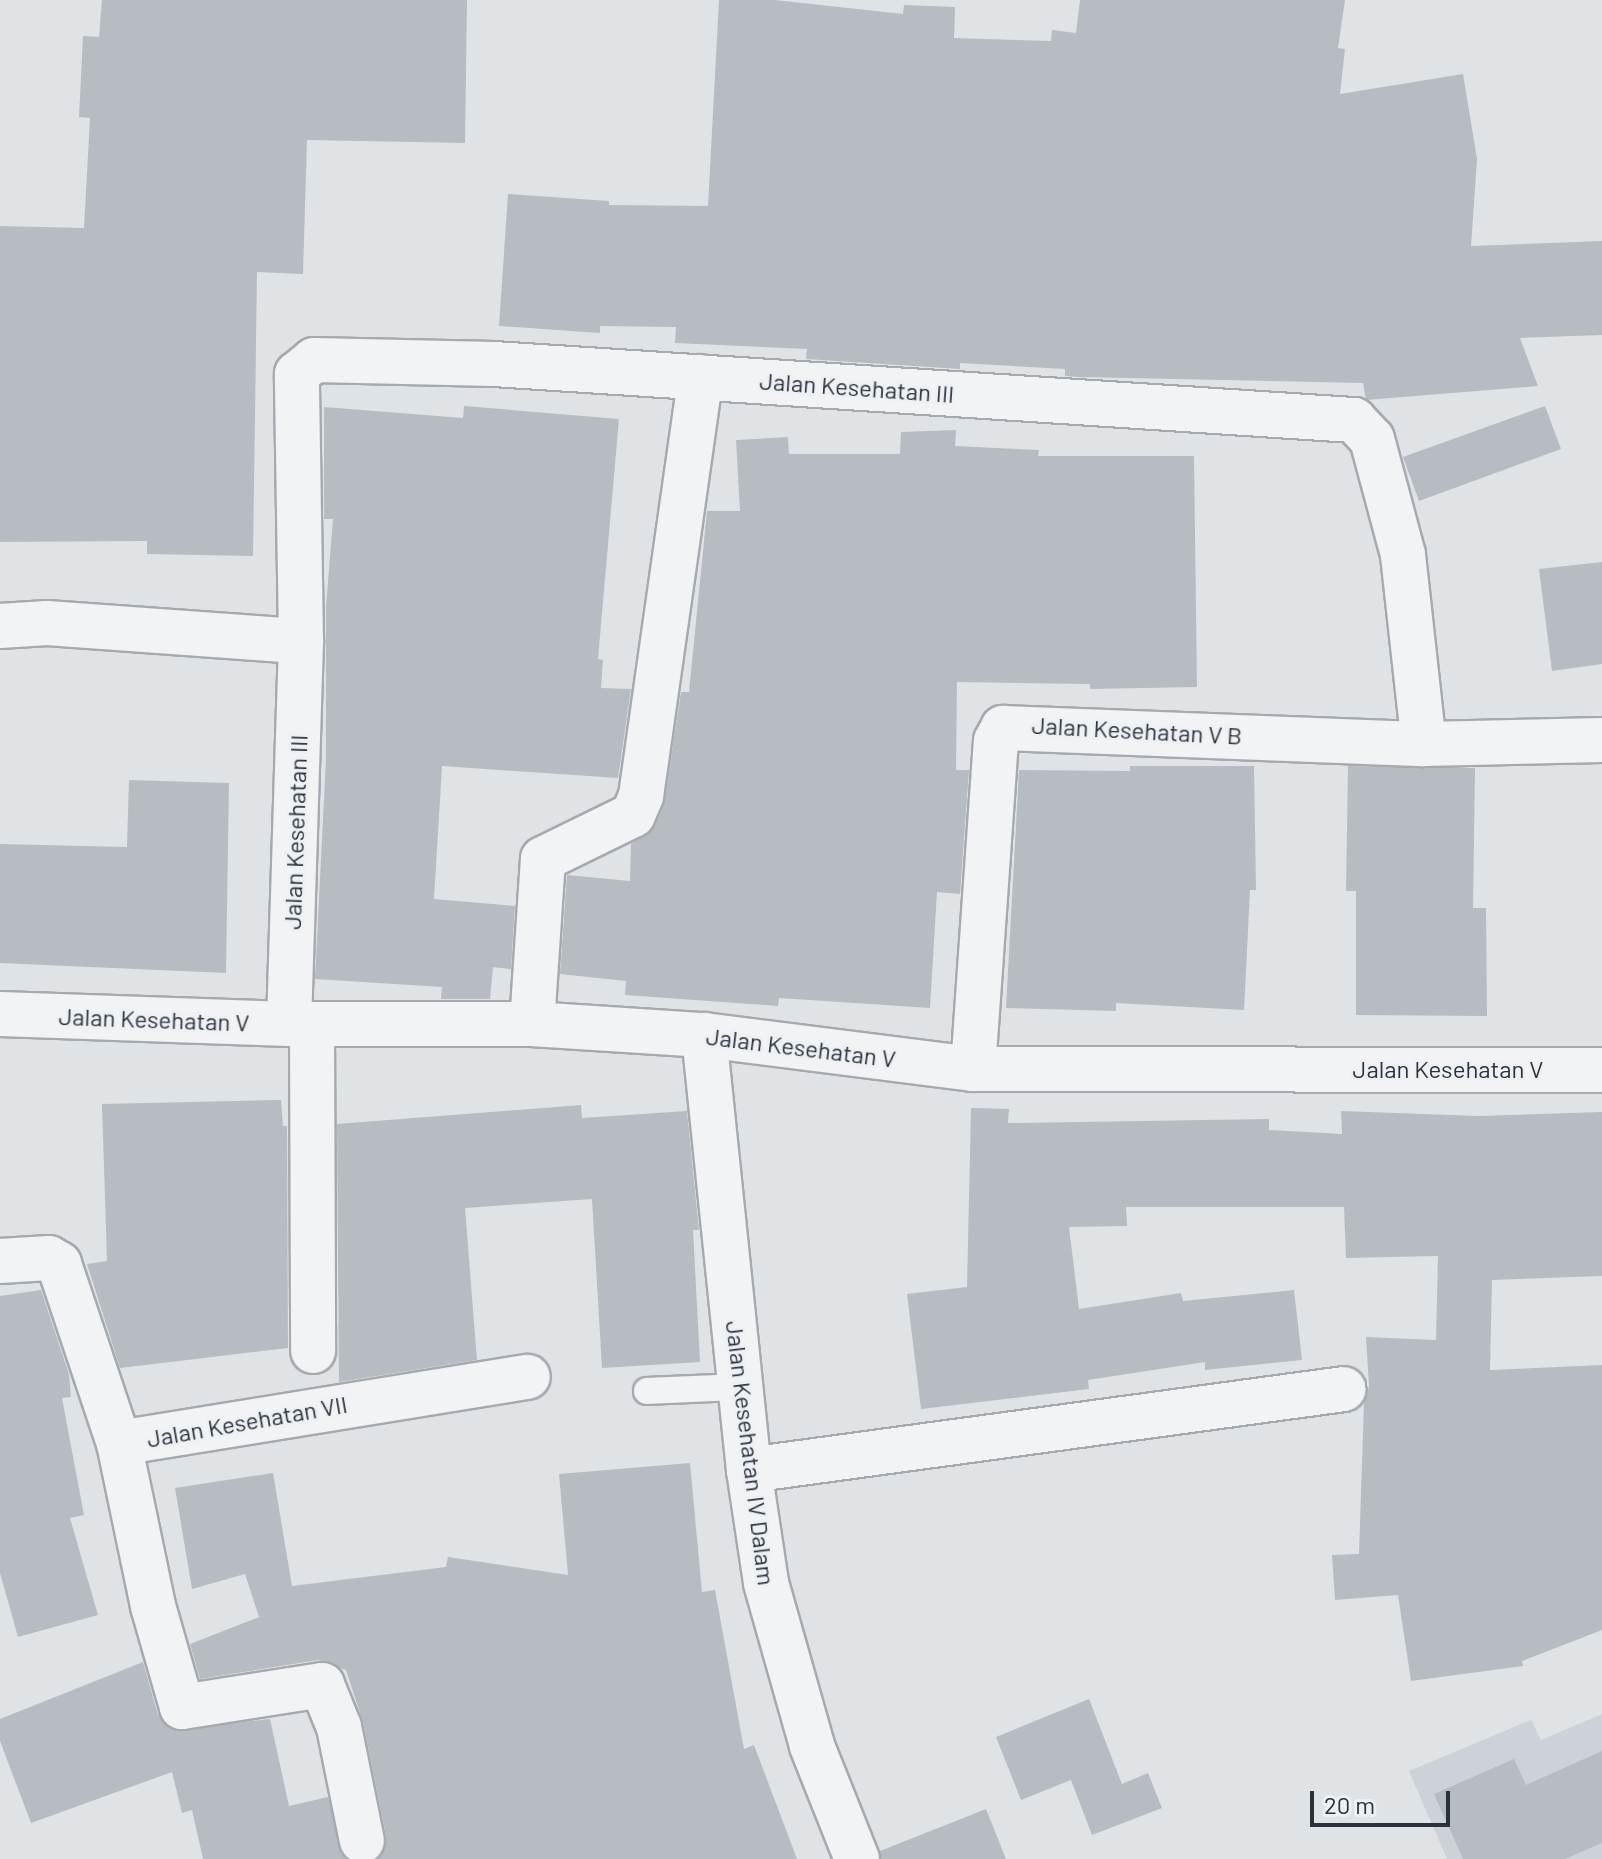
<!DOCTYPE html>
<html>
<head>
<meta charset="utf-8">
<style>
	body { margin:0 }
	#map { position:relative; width:1602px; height:1859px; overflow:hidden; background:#dfe3e6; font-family:Barlow,sans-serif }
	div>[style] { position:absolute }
	.built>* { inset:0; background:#cdd2d8 }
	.building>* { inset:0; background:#b7bcc2 }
	.roads { filter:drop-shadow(2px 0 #a5aab0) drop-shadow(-2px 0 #a5aab0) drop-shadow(0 2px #a5aab0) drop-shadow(0 -2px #a5aab0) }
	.service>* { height:26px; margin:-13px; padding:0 13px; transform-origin:13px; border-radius:13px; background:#f1f3f5 }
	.minor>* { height:44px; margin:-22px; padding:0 22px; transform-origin:22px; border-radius:22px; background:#f1f3f5 }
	span { translate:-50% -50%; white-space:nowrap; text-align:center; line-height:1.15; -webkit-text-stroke:6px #eef1f4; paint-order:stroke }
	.street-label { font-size:24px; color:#2a323c }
	.scale { position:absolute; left:1310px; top:1791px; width:140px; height:36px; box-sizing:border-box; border:4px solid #2a323c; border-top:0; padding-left:10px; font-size:24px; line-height:28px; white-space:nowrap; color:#2a323c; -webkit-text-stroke:6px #eef1f4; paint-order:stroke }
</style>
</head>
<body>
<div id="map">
	<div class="built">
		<i style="clip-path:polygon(1602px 1714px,1602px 1859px,1447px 1859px,1409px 1771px,1531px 1720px,1541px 1740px)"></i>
	</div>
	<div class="building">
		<i style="clip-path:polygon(102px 0,467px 0,465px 143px,307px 140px,303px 274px,257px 272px,253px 556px,147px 554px,147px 541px,0 542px,0 226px,84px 228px,90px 118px,79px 117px,83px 36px,99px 37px)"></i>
		<i style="clip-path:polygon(719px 0,775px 0,903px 14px,904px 5px,955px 7px,954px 38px,1051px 41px,1052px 30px,1076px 33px,1080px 0,1345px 0,1338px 48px,1345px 49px,1340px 94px,1463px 74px,1477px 159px,1471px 246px,1602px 241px,1602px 335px,1520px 338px,1538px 386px,1366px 400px,1363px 383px,1079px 377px,1065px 376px,1065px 369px,960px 363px,960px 369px,806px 359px,807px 349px,675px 343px,676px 327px,600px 326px,600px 333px,499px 326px,508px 194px,609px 201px,609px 205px,708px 206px)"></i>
		<i style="clip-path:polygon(464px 406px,619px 419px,598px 659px,603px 660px,601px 688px,631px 689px,618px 778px,442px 766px,434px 899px,515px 906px,511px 969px,493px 967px,490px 999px,441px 999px,442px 987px,315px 979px,326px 759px,326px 607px,333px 519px,324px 519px,324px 407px,463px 418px)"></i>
		<i style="clip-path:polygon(1545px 406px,1561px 449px,1419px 501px,1403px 457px)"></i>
		<i style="clip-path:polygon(956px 430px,955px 446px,1039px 450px,1038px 456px,1194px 456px,1197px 687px,1090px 689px,1090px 684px,957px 682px,956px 770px,969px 770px,960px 894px,937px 892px,930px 1008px,779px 998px,778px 1006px,625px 995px,626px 981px,560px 974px,567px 875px,630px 881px,631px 844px,655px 826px,664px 805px,681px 692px,689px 692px,707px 511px,740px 511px,736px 440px,788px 437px,789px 454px,900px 454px,901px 432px)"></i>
		<i style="clip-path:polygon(1602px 562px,1602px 664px,1552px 671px,1539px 569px)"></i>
		<i style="clip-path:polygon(1130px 766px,1254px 766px,1256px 890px,1250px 890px,1244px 1010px,1116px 1003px,1116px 1011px,1006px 1008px,1019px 770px,1130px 771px)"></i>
		<i style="clip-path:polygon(1348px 766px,1475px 768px,1473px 908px,1486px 908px,1487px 1016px,1356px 1015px,1356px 891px,1346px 891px)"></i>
		<i style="clip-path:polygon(129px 780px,229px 783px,226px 973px,0 963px,0 844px,127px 847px)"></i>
		<i style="clip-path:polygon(281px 1100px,283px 1126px,287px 1126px,288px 1348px,120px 1368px,87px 1264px,107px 1261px,102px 1104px)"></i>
		<i style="clip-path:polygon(581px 1105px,582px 1118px,687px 1111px,699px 1230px,693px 1230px,700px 1362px,602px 1368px,592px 1199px,465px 1208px,477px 1360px,339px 1382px,337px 1124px)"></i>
		<i style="clip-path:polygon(971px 1108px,1009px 1109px,1008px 1123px,1269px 1119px,1269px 1130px,1342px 1134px,1341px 1111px,1478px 1116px,1602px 1112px,1602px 1276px,1492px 1280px,1490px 1370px,1602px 1365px,1602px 1630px,1522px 1661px,1523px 1666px,1411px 1681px,1398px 1595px,1335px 1600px,1332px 1555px,1359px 1554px,1364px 1403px,1369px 1386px,1366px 1337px,1436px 1340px,1438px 1256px,1346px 1258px,1344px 1207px,1126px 1207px,1127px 1226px,1069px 1227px,1079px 1309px,1181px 1293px,1183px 1301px,1294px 1290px,1302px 1360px,1205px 1370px,1205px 1362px,1088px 1380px,1089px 1389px,921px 1409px,907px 1294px,967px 1287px)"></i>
		<i style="clip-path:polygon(41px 1290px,69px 1374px,71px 1397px,62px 1398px,84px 1515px,70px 1518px,98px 1615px,18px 1637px,0 1573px,0 1296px)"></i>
		<i style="clip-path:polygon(690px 1463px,702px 1592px,715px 1590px,744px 1749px,754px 1745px,797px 1859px,379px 1859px,386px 1836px,363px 1722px,346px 1670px,318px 1660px,200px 1679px,190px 1644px,259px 1617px,245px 1574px,192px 1589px,175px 1488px,273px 1473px,292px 1586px,446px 1567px,448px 1557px,568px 1575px,559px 1474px)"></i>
		<i style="clip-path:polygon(143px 1662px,158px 1715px,173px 1730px,270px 1719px,289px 1806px,328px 1797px,345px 1859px,203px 1859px,192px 1810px,182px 1813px,172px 1772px,31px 1823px,0 1741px,0 1719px)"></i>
		<i style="clip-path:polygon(1089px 1699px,1122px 1784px,1148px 1773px,1162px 1808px,1092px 1835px,1071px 1780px,1021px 1800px,996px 1737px)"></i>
		<i style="clip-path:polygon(1602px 1751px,1602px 1843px,1565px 1859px,1463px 1859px,1434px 1794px,1514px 1759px,1526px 1785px)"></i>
		<i style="clip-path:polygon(986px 1809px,1006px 1859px,881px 1859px,880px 1851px)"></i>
	</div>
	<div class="roads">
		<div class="service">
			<i style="left:647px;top:1391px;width:93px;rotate:-2.5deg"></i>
		</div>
		<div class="minor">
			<i style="left:0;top:626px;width:47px;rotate:-3.7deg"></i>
			<i style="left:47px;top:623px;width:255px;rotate:4.1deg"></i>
			<i style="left:0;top:1014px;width:289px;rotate:2deg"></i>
			<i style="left:289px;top:1024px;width:243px"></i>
			<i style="left:532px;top:1024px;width:172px;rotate:3.7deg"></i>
			<i style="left:704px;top:1035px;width:271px;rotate:7.2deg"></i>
			<i style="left:973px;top:1069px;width:629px;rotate:0.09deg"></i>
			<i style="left:289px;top:1024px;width:383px;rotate:-88.2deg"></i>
			<i style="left:301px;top:641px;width:267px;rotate:-90.9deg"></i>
			<i style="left:297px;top:374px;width:22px;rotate:-39deg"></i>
			<i style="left:314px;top:360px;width:180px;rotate:1.3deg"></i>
			<i style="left:494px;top:364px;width:862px;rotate:3.73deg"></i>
			<i style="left:1354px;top:420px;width:26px;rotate:47deg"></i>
			<i style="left:1372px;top:439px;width:120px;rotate:75deg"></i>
			<i style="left:1403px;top:555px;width:190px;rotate:83.7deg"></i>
			<i style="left:312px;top:1024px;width:327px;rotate:89.8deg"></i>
			<i style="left:532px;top:1024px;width:165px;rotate:-86.2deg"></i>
			<i style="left:543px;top:859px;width:100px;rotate:-26.1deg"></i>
			<i style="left:633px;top:815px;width:21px;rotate:-67deg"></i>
			<i style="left:641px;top:796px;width:423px;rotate:-81.9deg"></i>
			<i style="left:704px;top:1035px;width:437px;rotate:84.1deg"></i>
			<i style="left:749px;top:1470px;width:114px;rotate:81.4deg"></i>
			<i style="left:766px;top:1583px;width:169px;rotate:74.2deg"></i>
			<i style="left:812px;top:1746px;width:122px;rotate:68.3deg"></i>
			<i style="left:973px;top:1069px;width:329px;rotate:-86deg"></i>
			<i style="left:996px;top:741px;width:15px;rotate:-62deg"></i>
			<i style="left:1003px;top:728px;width:421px;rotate:2.2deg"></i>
			<i style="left:1424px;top:744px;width:178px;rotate:-1.3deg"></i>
			<i style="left:0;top:1261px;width:49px;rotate:-3.5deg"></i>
			<i style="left:49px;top:1258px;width:12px;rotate:31deg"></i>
			<i style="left:59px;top:1264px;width:189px;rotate:71.5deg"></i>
			<i style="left:119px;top:1443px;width:414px;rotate:-9.2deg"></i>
			<i style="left:119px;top:1443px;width:167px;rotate:78.2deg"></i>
			<i style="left:153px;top:1606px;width:105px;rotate:74deg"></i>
			<i style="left:182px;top:1707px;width:142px;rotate:-8.9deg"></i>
			<i style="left:322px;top:1685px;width:45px;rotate:68deg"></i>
			<i style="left:339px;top:1727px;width:116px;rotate:78.6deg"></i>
			<i style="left:749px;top:1470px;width:600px;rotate:-7.75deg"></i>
		</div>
	</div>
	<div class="street-label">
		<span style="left:857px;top:387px;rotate:4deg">Jalan Kesehatan III</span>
		<span style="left:1137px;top:730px;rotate:3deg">Jalan Kesehatan V B</span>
		<span style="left:295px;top:832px;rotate:-88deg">Jalan Kesehatan III</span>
		<span style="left:154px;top:1019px;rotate:2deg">Jalan Kesehatan V</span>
		<span style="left:801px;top:1047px;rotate:7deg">Jalan Kesehatan V</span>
		<span style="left:1448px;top:1069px">Jalan Kesehatan V</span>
		<span style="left:247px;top:1421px;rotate:-10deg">Jalan Kesehatan VII</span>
		<span style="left:751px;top:1453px;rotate:83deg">Jalan Kesehatan IV Dalam</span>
	</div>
	<div class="scale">20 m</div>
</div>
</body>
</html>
